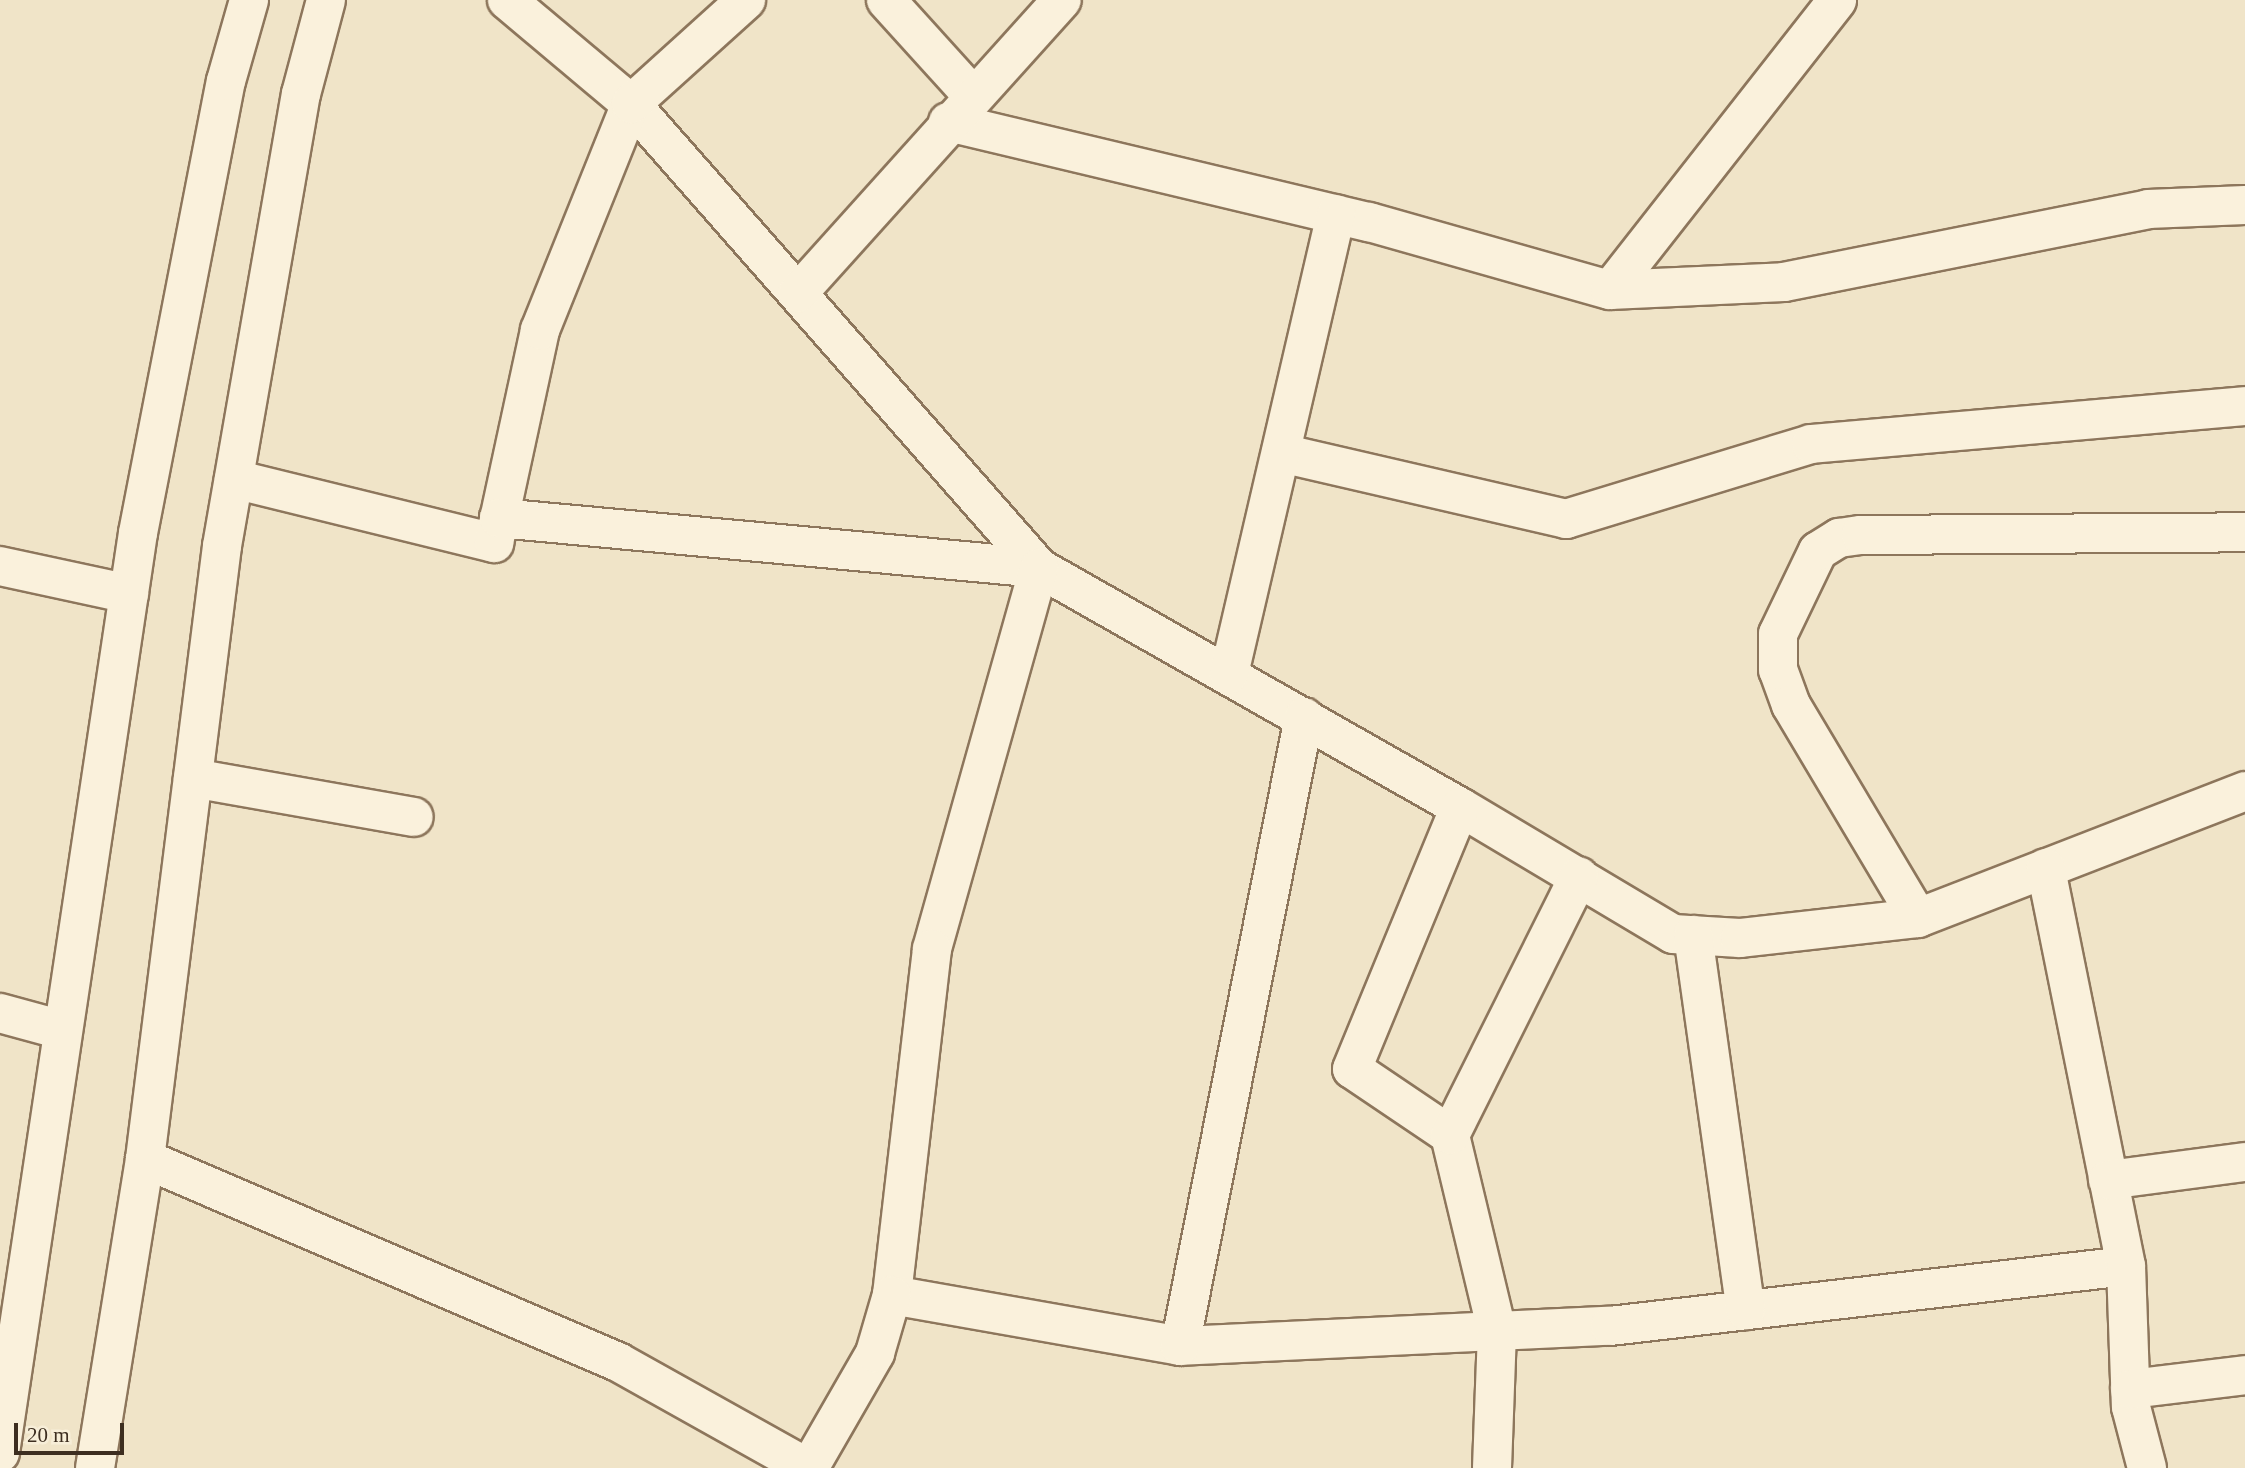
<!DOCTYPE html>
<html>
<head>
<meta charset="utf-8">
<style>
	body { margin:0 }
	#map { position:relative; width:2245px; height:1468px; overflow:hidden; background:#f0e4c8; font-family:"Times New Roman",serif }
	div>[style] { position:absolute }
	.roads { filter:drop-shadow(2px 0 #8d765c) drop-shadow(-2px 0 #8d765c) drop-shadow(0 2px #8d765c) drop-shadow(0 -2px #8d765c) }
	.minor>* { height:38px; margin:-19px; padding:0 19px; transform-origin:19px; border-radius:19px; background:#faf1dc }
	span { translate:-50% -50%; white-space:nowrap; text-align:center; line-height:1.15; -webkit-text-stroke:6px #f7eed8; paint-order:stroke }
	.scale { position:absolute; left:14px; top:1423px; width:110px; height:32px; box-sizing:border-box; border:4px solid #3d2e20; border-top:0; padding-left:9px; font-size:21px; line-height:24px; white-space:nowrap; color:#3d2e20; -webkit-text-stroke:5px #f7eed8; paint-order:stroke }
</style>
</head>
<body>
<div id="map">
	<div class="roads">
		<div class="minor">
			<i style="left:507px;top:0;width:162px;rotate:40deg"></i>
			<i style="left:631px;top:104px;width:618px;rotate:48.67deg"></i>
			<i style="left:1039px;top:568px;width:484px;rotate:29.6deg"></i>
			<i style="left:1460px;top:807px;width:248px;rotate:30.8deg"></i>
			<i style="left:1673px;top:934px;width:67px;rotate:3.4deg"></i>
			<i style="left:1740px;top:938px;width:179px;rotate:-6.4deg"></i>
			<i style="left:1918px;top:918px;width:351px;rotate:-21.2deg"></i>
			<i style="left:886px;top:0;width:128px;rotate:47.8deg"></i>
			<i style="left:948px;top:122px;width:433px;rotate:13.4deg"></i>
			<i style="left:1369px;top:222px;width:250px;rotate:15.8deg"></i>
			<i style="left:1610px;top:290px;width:368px;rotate:-51.9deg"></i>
			<i style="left:1610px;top:290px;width:174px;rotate:-2.6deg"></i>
			<i style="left:1784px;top:282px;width:371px;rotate:-11.3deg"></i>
			<i style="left:2148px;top:209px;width:97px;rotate:-2.4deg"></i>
			<i style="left:798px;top:293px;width:394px;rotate:-48deg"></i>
			<i style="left:1281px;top:453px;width:293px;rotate:13deg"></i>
			<i style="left:1566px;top:519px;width:256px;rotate:-17deg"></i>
			<i style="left:1811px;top:444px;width:436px;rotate:-5deg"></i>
			<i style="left:234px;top:479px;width:268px;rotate:13.8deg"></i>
			<i style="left:494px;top:543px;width:218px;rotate:-77.8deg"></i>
			<i style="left:540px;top:330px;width:244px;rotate:-68.1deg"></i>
			<i style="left:631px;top:104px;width:155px;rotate:-42.1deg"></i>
			<i style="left:499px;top:518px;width:542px;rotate:5.29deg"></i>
			<i style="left:0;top:566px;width:132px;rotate:12.2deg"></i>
			<i style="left:1039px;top:568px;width:396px;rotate:105.7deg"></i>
			<i style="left:932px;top:949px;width:348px;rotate:96.6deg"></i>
			<i style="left:892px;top:1295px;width:292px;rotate:10deg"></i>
			<i style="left:1180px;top:1346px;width:430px;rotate:-2.7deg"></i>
			<i style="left:1610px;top:1326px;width:519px;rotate:-6.63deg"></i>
			<i style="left:2126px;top:1266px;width:406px;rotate:-101.4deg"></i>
			<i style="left:1229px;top:674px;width:472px;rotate:-76.9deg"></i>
			<i style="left:193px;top:778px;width:224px;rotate:10deg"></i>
			<i style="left:1918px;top:918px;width:248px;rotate:-120.8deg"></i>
			<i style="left:1791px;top:705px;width:37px;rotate:-110deg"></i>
			<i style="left:1778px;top:670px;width:36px;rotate:-90deg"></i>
			<i style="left:1778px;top:634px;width:92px;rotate:-64.3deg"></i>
			<i style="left:1818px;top:551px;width:25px;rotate:-32deg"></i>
			<i style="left:1839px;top:538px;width:22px;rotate:-8deg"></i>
			<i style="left:1861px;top:535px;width:384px;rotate:-0.4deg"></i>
			<i style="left:1693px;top:935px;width:379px;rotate:82deg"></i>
			<i style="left:0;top:1013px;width:64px;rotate:15.3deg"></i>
			<i style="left:1450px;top:1135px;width:118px;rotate:-146deg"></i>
			<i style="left:1352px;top:1069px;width:283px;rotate:-67.6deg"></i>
			<i style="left:145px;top:1159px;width:515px;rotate:23.23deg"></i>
			<i style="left:618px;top:1362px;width:218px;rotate:29.2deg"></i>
			<i style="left:2108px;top:1180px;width:138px;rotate:-7.5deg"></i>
			<i style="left:2126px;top:1266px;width:141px;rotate:88deg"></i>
			<i style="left:2131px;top:1407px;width:63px;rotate:75.3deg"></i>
			<i style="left:1180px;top:1346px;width:641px;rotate:-78.85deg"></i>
			<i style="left:2130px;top:1389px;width:116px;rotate:-6.9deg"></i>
			<i style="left:0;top:1453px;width:930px;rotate:-81.47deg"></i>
			<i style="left:138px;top:533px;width:460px;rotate:-79deg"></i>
			<i style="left:226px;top:81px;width:84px;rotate:-74.1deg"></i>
			<i style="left:95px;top:1468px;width:313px;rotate:-80.8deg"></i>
			<i style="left:145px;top:1159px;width:618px;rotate:-82.84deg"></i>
			<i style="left:222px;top:546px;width:459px;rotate:-80.1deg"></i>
			<i style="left:301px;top:94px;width:97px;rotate:-75.1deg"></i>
			<i style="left:809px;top:1468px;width:133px;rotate:-60.1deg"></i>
			<i style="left:875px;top:1353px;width:60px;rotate:-73.7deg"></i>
			<i style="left:1492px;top:1468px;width:137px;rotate:-87.9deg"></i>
			<i style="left:1497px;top:1331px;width:202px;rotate:-103.5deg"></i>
			<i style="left:1450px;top:1135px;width:289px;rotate:-63.5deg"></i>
		</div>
	</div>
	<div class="scale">20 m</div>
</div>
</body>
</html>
